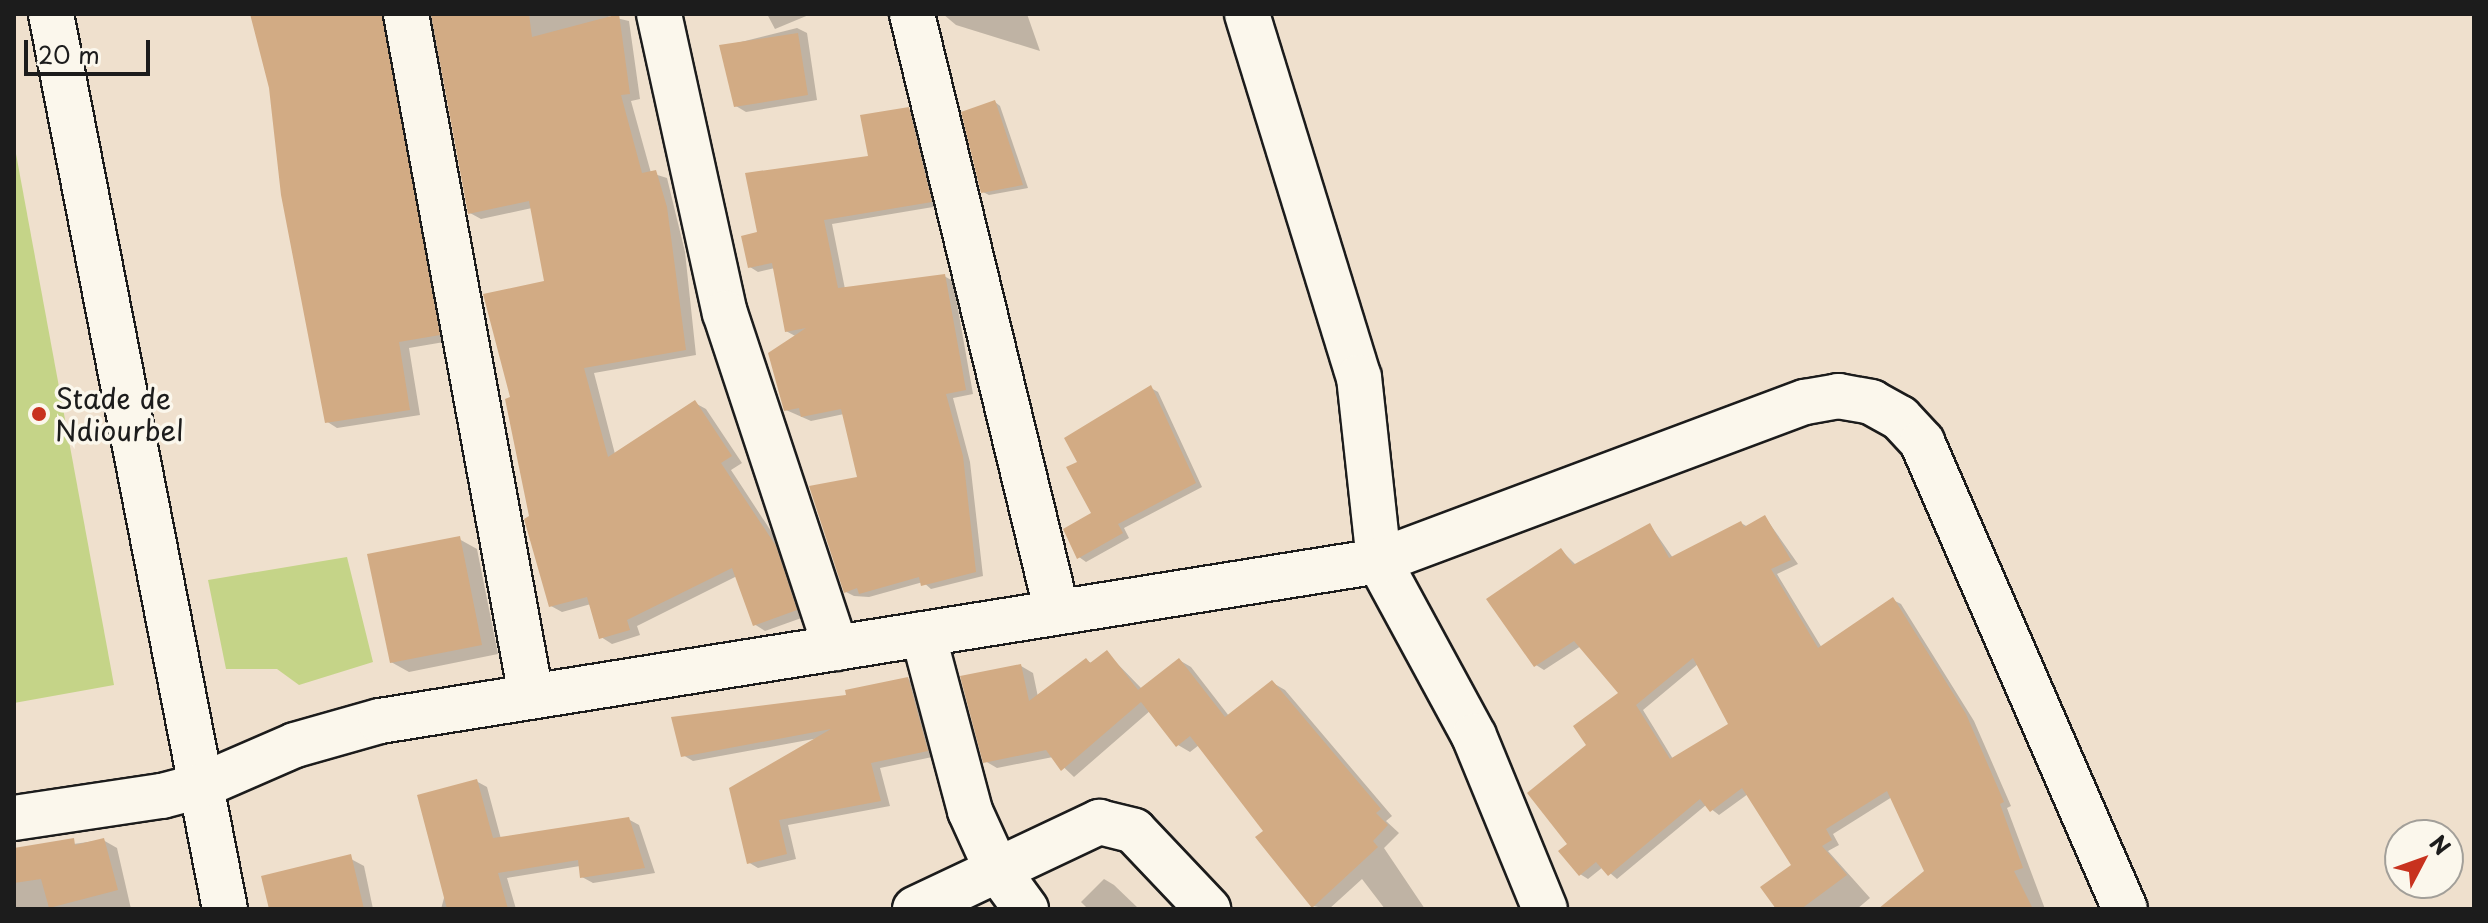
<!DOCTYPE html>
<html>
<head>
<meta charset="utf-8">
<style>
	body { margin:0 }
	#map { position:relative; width:2488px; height:923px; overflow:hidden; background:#efe0cd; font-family:"Playpen Sans",sans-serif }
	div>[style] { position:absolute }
	.green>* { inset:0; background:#c5d488 }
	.shadow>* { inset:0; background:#0003 }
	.building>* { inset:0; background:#d2ab84 }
	.roads { filter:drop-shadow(2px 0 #1c1c1c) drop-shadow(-2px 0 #1c1c1c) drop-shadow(0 2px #1c1c1c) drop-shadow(0 -2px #1c1c1c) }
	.minor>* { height:44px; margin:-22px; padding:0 22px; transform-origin:22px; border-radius:22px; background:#fbf7ec }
	.dots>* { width:22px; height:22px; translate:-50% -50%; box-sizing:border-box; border:4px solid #fbf7ec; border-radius:50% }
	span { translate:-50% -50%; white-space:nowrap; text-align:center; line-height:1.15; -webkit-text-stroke:7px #fbf7ec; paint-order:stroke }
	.poi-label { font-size:28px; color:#1c1c1c }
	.left { translate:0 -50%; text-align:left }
	.frame { position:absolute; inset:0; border:16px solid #1c1c1c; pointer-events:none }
	.north { position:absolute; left:2384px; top:819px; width:80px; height:80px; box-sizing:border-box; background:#fbf7ec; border:2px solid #a29f99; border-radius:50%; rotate:49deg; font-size:22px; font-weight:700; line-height:32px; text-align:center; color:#1c1c1c }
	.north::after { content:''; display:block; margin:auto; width:28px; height:36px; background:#c8321e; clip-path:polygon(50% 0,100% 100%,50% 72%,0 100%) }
	.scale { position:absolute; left:24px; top:40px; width:126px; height:36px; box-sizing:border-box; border:4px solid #1c1c1c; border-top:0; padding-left:10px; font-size:24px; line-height:28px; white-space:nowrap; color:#1c1c1c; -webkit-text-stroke:6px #fbf7ec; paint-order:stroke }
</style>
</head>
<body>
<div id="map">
	<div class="green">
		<i style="clip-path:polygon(14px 143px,114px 685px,14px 703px)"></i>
		<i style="clip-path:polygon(347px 557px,373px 662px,299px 685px,277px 669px,226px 669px,208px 580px)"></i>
	</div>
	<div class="shadow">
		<i style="clip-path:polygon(252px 14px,393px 14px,450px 341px,409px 348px,420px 415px,337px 428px,326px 421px,270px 87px)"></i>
		<i style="clip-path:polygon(430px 14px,599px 14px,629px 21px,640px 99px,631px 101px,651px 173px,667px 178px,685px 252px,696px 355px,594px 373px,615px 454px,695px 403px,706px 409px,742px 463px,731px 470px,786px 554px,807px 616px,765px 631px,754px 624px,737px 576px,637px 626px,640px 635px,612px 644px,601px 637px,591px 604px,562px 612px,551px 606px,513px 399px,547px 283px,532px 208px,481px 219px,470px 213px)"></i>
		<i style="clip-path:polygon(767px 14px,811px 14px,775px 29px)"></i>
		<i style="clip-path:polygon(943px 14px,1027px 14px,1040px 51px,956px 25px)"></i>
		<i style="clip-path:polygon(797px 28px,807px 33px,817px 100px,746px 112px,736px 106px,721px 47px)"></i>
		<i style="clip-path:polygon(995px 102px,1000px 106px,1028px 188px,989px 195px,983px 192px)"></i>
		<i style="clip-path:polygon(908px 109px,916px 113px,939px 206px,832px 224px,845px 289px,944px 276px,953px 281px,973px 394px,953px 398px,970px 462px,983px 576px,931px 589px,923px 582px,869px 597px,854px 596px,846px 592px,859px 479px,844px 414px,811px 421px,786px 410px,797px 337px,786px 331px,775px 268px,758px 272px,750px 267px,759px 234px,870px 158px)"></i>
		<i style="clip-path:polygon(1151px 388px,1158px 392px,1202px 487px,1124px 528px,1129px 538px,1086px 562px,1079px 557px,1093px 513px,1080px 462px)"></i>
		<i style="clip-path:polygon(evenodd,1765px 517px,1798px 564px,1777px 574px,1822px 648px,1893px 600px,1901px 604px,1974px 721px,2011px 806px,2007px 808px,2045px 909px,1901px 909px,1927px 872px,1892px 797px,1833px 834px,1839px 845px,1828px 851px,1870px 898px,1857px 909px,1779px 909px,1794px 865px,1748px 794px,1719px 815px,1706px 805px,1617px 879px,1603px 867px,1588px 879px,1580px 874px,1569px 844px,1589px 746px,1621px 694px,1581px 646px,1544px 670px,1536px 665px,1562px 551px,1576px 565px,1650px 525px,1673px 558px,1741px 523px,1748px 527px,1765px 517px,1698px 664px,1731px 725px,1673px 759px,1643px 710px,1698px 664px)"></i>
		<i style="clip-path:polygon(459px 539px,477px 549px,498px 654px,409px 672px,391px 662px)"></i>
		<i style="clip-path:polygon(1107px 653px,1142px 689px,1179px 660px,1191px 667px,1229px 716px,1273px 683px,1285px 690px,1392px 816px,1386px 821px,1399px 833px,1384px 848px,1425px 909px,1385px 909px,1362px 879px,1329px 909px,1313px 906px,1266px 831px,1199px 745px,1190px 752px,1178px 745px,1151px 710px,1074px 777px,1053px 757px,997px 768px,985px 761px,1021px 666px,1033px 673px,1038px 697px,1086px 660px,1093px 664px)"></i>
		<i style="clip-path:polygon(908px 679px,918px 684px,937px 756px,880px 768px,890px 806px,788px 825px,796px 859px,758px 868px,748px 862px,819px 738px,693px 761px,683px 755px)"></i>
		<i style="clip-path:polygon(476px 781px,487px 787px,501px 839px,628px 819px,639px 825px,655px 873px,593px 883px,582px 877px,580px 866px,507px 878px,516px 909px,441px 909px)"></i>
		<i style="clip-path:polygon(103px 840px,117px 848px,131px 909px,15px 909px,14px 852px)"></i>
		<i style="clip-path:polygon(351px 859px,364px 866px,373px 909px,270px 909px)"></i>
		<i style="clip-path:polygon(1104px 879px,1114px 885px,1139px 909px,1088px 909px,1081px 902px)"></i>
	</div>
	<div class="building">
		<i style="clip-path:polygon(250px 14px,382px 14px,440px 335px,399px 342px,410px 410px,325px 423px,281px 195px,269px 88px)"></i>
		<i style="clip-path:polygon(431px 14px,529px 14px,532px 37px,619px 14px,630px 94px,621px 95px,642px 173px,656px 170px,667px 207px,686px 350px,584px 368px,608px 457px,695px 400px,732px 456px,721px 463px,776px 546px,797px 610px,753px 626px,732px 568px,627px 620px,630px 630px,599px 639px,587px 597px,549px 607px,524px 519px,529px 516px,505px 399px,510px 397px,483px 294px,544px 281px,529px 201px,468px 214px)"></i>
		<i style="clip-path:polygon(798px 33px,808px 95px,734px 107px,719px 45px)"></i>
		<i style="clip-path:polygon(995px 100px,1023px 185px,981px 193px,961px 112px)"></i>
		<i style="clip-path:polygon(909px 107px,932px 202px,824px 220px,838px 288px,945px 274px,966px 390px,946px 394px,963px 456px,976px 572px,921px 586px,919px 577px,859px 594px,857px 588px,844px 593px,809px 486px,857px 477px,841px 409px,801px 417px,799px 408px,784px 411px,768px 353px,806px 328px,785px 332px,772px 263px,748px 268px,741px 236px,757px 232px,745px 173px,868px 156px,860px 115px)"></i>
		<i style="clip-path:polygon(1151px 385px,1196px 483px,1118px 524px,1123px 533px,1077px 559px,1063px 529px,1091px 513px,1066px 467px,1077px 462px,1064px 438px)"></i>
		<i style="clip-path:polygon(evenodd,1765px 515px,1791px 560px,1771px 569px,1818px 648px,1893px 597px,1966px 714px,2004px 802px,2000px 804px,2023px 868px,2014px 871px,2033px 909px,1878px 909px,1924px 871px,1887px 791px,1826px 829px,1832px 840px,1822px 846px,1847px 875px,1801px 909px,1776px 909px,1760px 887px,1791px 865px,1742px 788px,1710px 812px,1700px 799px,1608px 876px,1596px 862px,1579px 876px,1558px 851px,1567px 844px,1527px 793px,1586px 745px,1573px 726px,1618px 693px,1574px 641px,1534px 667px,1486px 599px,1561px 548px,1573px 565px,1650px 523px,1669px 558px,1741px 521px,1744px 527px,1765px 515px,1693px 658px,1728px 724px,1670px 759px,1636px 705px,1693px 658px)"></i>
		<i style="clip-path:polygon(460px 536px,482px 645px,390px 663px,367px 554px)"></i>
		<i style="clip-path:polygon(1107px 650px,1138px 690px,1179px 658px,1225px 717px,1272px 680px,1381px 809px,1376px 813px,1388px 825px,1373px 841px,1378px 847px,1312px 908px,1255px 837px,1263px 831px,1190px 736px,1176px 747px,1141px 702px,1061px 771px,1046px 750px,983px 763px,960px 676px,1021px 664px,1029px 701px,1086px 658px,1090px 663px)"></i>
		<i style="clip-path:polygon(908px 677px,928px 751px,871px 763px,881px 801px,779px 820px,787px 854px,747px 864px,729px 788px,831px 729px,681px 757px,671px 717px,846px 695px,845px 690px)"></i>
		<i style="clip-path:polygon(477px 779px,493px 838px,629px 817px,645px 868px,580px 878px,578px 860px,498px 873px,508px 909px,447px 909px,417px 795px)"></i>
		<i style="clip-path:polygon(74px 838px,75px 845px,104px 838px,118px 890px,49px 908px,41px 879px,14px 883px,14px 848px)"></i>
		<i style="clip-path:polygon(351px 854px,364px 909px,269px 909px,261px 876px)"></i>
	</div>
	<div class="roads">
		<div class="minor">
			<i style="left:51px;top:14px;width:912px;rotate:79deg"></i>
			<i style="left:406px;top:14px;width:693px;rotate:79.61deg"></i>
			<i style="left:659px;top:14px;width:306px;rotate:77.6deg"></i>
			<i style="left:725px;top:313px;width:353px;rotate:71.7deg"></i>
			<i style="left:912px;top:14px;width:615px;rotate:76.37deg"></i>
			<i style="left:1247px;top:14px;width:380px;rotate:72.9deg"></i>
			<i style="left:1359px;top:377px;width:185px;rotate:83.8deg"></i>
			<i style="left:1379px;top:561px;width:199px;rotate:61.5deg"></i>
			<i style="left:1474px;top:736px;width:187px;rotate:67.7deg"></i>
			<i style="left:923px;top:634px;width:183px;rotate:75.1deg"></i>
			<i style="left:970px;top:811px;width:63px;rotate:65.5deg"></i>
			<i style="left:996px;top:868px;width:51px;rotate:53.8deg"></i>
			<i style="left:14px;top:818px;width:150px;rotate:-8.5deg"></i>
			<i style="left:162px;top:796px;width:42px;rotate:-15deg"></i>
			<i style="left:203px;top:785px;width:100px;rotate:-23.5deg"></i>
			<i style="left:295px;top:745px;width:88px;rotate:-15.8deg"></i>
			<i style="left:380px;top:721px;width:1012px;rotate:-9.1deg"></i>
			<i style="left:1379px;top:561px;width:455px;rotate:-20.5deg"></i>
			<i style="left:1805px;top:402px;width:34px;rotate:-10deg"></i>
			<i style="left:1838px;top:396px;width:34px;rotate:10deg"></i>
			<i style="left:1871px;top:402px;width:33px;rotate:29deg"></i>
			<i style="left:1900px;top:418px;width:33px;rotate:47deg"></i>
			<i style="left:1922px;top:442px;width:509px;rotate:66.51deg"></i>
			<i style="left:915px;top:909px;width:204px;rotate:-25.3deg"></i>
			<i style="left:1099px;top:822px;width:36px;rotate:14deg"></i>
			<i style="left:1134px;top:831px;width:108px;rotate:46.5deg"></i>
		</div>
	</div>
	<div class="dots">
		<i style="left:39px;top:414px;background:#c8321e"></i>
	</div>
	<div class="poi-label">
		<span class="left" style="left:55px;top:414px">Stade de<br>Ndiourbel</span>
	</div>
	<div class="frame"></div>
	<div class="north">N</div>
	<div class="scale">20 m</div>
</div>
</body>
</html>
